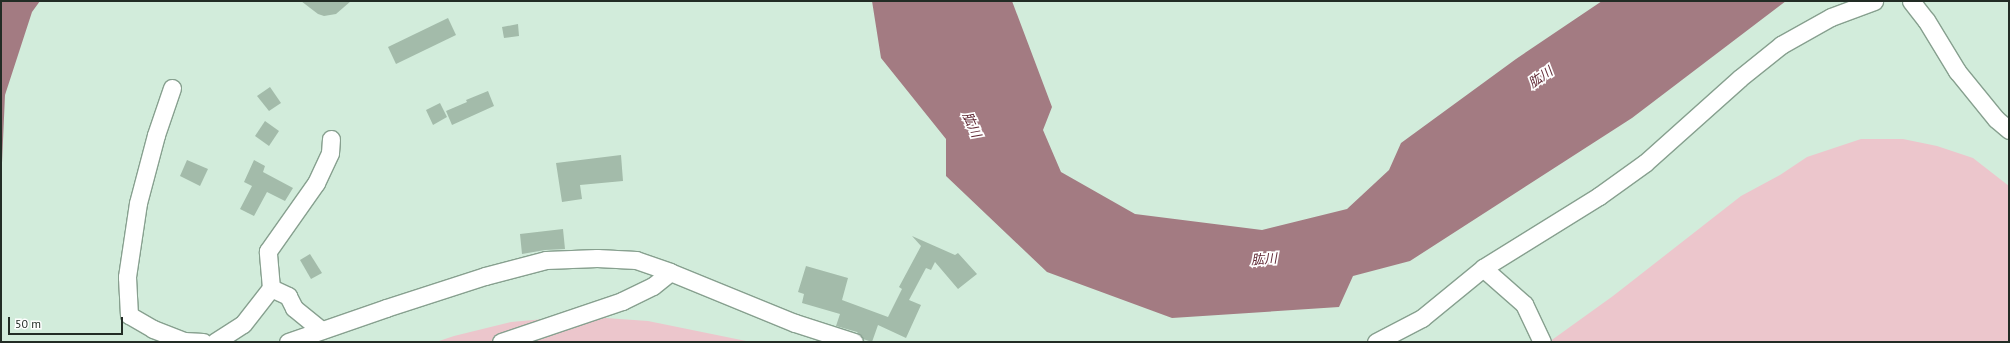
<!DOCTYPE html>
<html>
<head>
<meta charset="utf-8">
<style>
	body { margin:0 }
	#map { position:relative; width:2010px; height:343px; overflow:hidden; background:#d2ecdb; font-family:"PT Sans","Noto Sans JP",sans-serif }
	div>[style] { position:absolute }
	.green>* { inset:0; background:#ecc6cc }
	.water>* { inset:0; background:#a37b82 }
	.building>* { inset:0; background:#a3bbaa }
	.roads { filter:drop-shadow(1px 0 #87a08f) drop-shadow(-1px 0 #87a08f) drop-shadow(0 1px #87a08f) drop-shadow(0 -1px #87a08f) }
	.minor>* { height:17px; margin:-8.5px; padding:0 8.5px; transform-origin:8.5px; border-radius:8.5px; background:#fff }
	span { translate:-50% -50%; white-space:nowrap; text-align:center; line-height:1.15; -webkit-text-stroke:3.5px #fff; paint-order:stroke }
	.water-label { font-size:13px; color:#632c38; font-style:italic }
	.frame { position:absolute; inset:0; border:2px solid #222c25; pointer-events:none }
	.scale { position:absolute; left:8px; top:317px; width:115px; height:18px; box-sizing:border-box; border:2px solid #222c25; border-top:0; padding-left:5px; font-size:12px; line-height:14px; white-space:nowrap; color:#222c25; -webkit-text-stroke:3px #fff; paint-order:stroke }
</style>
</head>
<body>
<div id="map">
	<div class="green">
		<i style="clip-path:polygon(1861px 139px,1903px 139px,1937px 146px,1973px 158px,2009px 186px,2009px 342px,1549px 342px,1613px 296px,1741px 196px,1780px 175px,1807px 157px)"></i>
		<i style="clip-path:polygon(577px 316px,648px 321px,751px 342px,436px 342px,454px 336px,511px 322px)"></i>
	</div>
	<div class="water">
		<i style="clip-path:polygon(1px 1px,40px 1px,32px 12px,5px 95px,1px 186px)"></i>
		<i style="clip-path:polygon(872px 1px,1012px 1px,1052px 107px,1043px 130px,1061px 172px,1135px 214px,1262px 230px,1347px 209px,1389px 170px,1401px 143px,1516px 59px,1602px 1px,1786px 1px,1632px 118px,1410px 261px,1353px 276px,1339px 307px,1172px 318px,1047px 272px,946px 176px,946px 139px,881px 58px)"></i>
	</div>
	<div class="building">
		<i style="clip-path:polygon(301px 1px,351px 1px,336px 14px,324px 16px,318px 14px)"></i>
		<i style="clip-path:polygon(448px 18px,456px 35px,396px 64px,388px 47px)"></i>
		<i style="clip-path:polygon(518px 24px,519px 36px,504px 38px,502px 27px)"></i>
		<i style="clip-path:polygon(270px 87px,281px 103px,269px 111px,257px 96px)"></i>
		<i style="clip-path:polygon(488px 91px,494px 106px,452px 125px,446px 111px,467px 102px,466px 100px)"></i>
		<i style="clip-path:polygon(440px 103px,447px 117px,433px 125px,426px 110px)"></i>
		<i style="clip-path:polygon(265px 121px,279px 131px,269px 146px,255px 136px)"></i>
		<i style="clip-path:polygon(621px 155px,623px 181px,580px 185px,582px 199px,562px 202px,556px 163px)"></i>
		<i style="clip-path:polygon(187px 160px,208px 169px,200px 186px,180px 176px)"></i>
		<i style="clip-path:polygon(254px 160px,265px 166px,263px 172px,293px 188px,285px 201px,267px 192px,254px 216px,240px 209px,252px 186px,244px 182px)"></i>
		<i style="clip-path:polygon(563px 229px,565px 249px,545px 250px,522px 254px,520px 234px)"></i>
		<i style="clip-path:polygon(912px 236px,955px 255px,958px 253px,977px 274px,958px 289px,935px 262px,931px 270px,926px 268px,909px 300px,921px 305px,906px 338px,878px 325px,872px 342px,863px 339px,857px 332px,836px 326px,840px 314px,802px 303px,804px 294px,798px 292px,806px 266px,848px 278px,842px 300px,888px 317px,902px 289px,899px 287px,921px 246px)"></i>
		<i style="clip-path:polygon(310px 254px,322px 273px,311px 279px,300px 260px)"></i>
	</div>
	<div class="roads">
		<div class="minor">
			<i style="left:1911px;top:1px;width:24px;rotate:52deg"></i>
			<i style="left:1926px;top:20px;width:60px;rotate:58.7deg"></i>
			<i style="left:1957px;top:71px;width:62px;rotate:50.9deg"></i>
			<i style="left:1996px;top:119px;width:17px;rotate:40deg"></i>
			<i style="left:172px;top:88px;width:50px;rotate:108.8deg"></i>
			<i style="left:156px;top:135px;width:70px;rotate:104.8deg"></i>
			<i style="left:138px;top:203px;width:75px;rotate:98.5deg"></i>
			<i style="left:127px;top:277px;width:38px;rotate:87deg"></i>
			<i style="left:129px;top:315px;width:28px;rotate:30deg"></i>
			<i style="left:153px;top:329px;width:33px;rotate:21deg"></i>
			<i style="left:184px;top:341px;width:19px;rotate:3deg"></i>
			<i style="left:1483px;top:268px;width:55px;rotate:41.3deg"></i>
			<i style="left:1524px;top:304px;width:42px;rotate:64.7deg"></i>
			<i style="left:271px;top:288px;width:37px;rotate:-95deg"></i>
			<i style="left:268px;top:251px;width:83px;rotate:-54.8deg"></i>
			<i style="left:316px;top:183px;width:33px;rotate:-65deg"></i>
			<i style="left:330px;top:153px;width:14px;rotate:-86deg"></i>
			<i style="left:215px;top:342px;width:33px;rotate:-33deg"></i>
			<i style="left:243px;top:324px;width:46px;rotate:-52.1deg"></i>
			<i style="left:271px;top:288px;width:19px;rotate:25deg"></i>
			<i style="left:288px;top:296px;width:13px;rotate:63deg"></i>
			<i style="left:294px;top:308px;width:35px;rotate:39deg"></i>
			<i style="left:288px;top:342px;width:104px;rotate:-19.1deg"></i>
			<i style="left:386px;top:308px;width:104px;rotate:-17.9deg"></i>
			<i style="left:485px;top:276px;width:63px;rotate:-14.7deg"></i>
			<i style="left:546px;top:260px;width:51px;rotate:-2.2deg"></i>
			<i style="left:597px;top:258px;width:39px;rotate:3deg"></i>
			<i style="left:636px;top:260px;width:36px;rotate:19deg"></i>
			<i style="left:670px;top:272px;width:135px;rotate:22.2deg"></i>
			<i style="left:795px;top:323px;width:62px;rotate:17.9deg"></i>
			<i style="left:501px;top:342px;width:128px;rotate:-18.7deg"></i>
			<i style="left:622px;top:301px;width:34px;rotate:-26deg"></i>
			<i style="left:653px;top:286px;width:22px;rotate:-39deg"></i>
			<i style="left:1376px;top:342px;width:52px;rotate:-27.6deg"></i>
			<i style="left:1422px;top:318px;width:79px;rotate:-39.3deg"></i>
			<i style="left:1483px;top:268px;width:137px;rotate:-31.8deg"></i>
			<i style="left:1599px;top:196px;width:57px;rotate:-35.7deg"></i>
			<i style="left:1645px;top:163px;width:127px;rotate:-41.8deg"></i>
			<i style="left:1740px;top:78px;width:53px;rotate:-38.8deg"></i>
			<i style="left:1781px;top:45px;width:57px;rotate:-29.2deg"></i>
			<i style="left:1831px;top:17px;width:46px;rotate:-20.4deg"></i>
		</div>
	</div>
	<div class="water-label">
		<span style="left:1541px;top:78px;rotate:-35deg">肱川</span>
		<span style="left:971px;top:125px;rotate:66deg">肱川</span>
		<span style="left:1264px;top:260px;rotate:-4deg">肱川</span>
	</div>
	<div class="frame"></div>
	<div class="scale">50 m</div>
</div>
</body>
</html>
